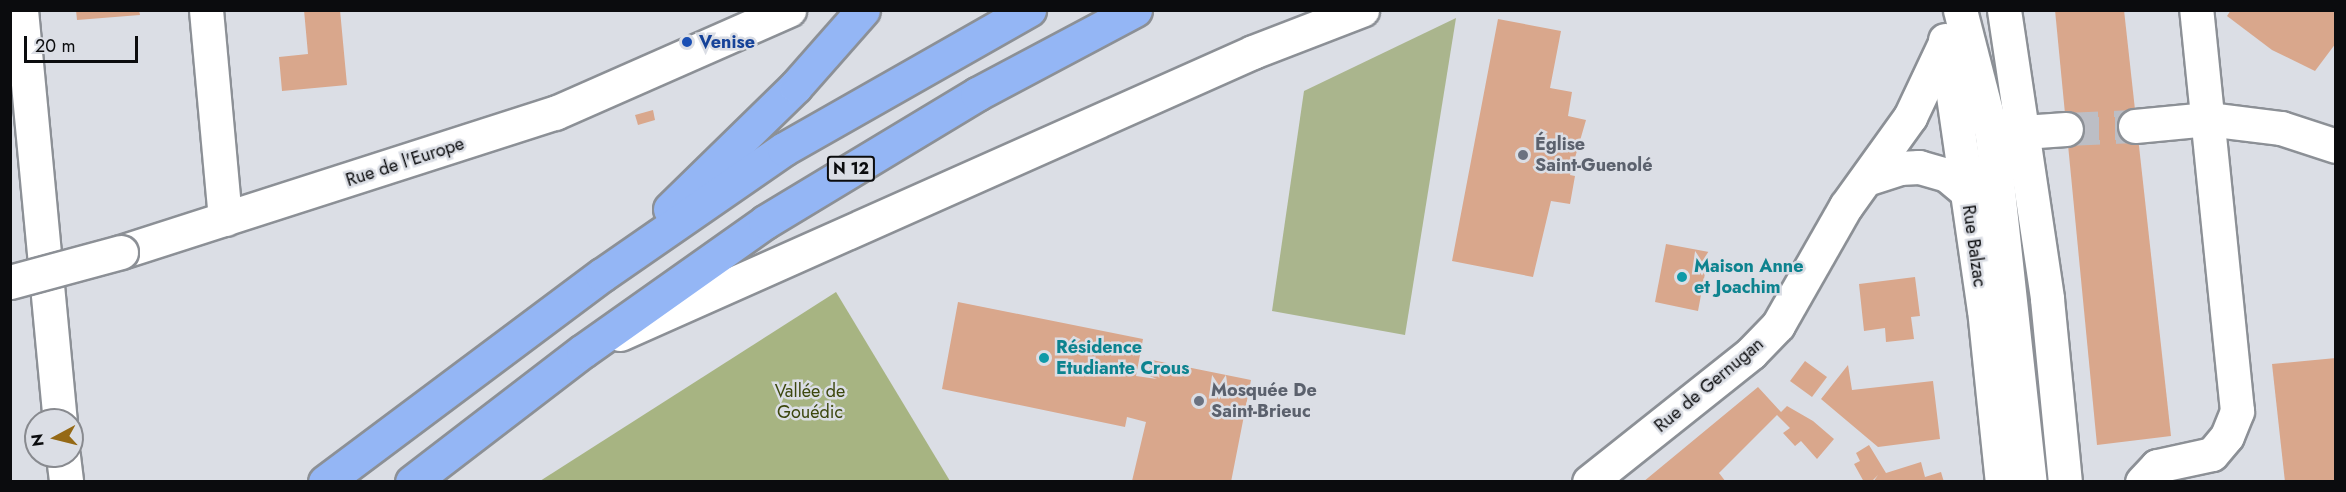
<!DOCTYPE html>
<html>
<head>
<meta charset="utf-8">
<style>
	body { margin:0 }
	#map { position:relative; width:2346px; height:492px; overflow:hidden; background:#dbdee5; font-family:Jost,sans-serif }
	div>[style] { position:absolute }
	.green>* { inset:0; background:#aab58d }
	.forest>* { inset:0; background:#a7b482 }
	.building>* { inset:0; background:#d9a78c }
	.minor-tunnel>* { height:33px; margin-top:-16.5px; transform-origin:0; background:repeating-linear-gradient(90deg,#bcbec5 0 33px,transparent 0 49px) }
	.roads { filter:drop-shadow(2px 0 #8c9096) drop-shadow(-2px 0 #8c9096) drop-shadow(0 2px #8c9096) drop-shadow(0 -2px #8c9096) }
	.minor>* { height:33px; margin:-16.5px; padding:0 16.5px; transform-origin:16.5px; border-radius:16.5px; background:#fff }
	.highway>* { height:33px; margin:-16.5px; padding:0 16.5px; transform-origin:16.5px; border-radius:16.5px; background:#94b6f5 }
	.bridges { filter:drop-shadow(2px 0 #8c9096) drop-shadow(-2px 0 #8c9096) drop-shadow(0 2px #8c9096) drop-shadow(0 -2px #8c9096) }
	.minor-bridge>* { height:33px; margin:-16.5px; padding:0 16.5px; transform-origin:16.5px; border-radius:16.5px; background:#fff }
	.dots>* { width:16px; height:16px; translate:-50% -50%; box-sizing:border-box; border:3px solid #dbdee5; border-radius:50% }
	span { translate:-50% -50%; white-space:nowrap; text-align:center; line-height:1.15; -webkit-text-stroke:5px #dbdee5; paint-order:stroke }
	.shield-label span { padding:2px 4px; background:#dbdee5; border:2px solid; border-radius:4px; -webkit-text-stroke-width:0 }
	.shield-label { font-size:16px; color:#0b0c0e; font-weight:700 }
	.transit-label { font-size:18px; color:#164399; font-weight:700 }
	.left { translate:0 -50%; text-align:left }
	.worship-label { font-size:18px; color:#5b616d; font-weight:700 }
	.street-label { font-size:18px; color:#0b0c0e }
	.culture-label { font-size:18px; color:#0d838f; font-weight:700 }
	.park-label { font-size:18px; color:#3c470e }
	.frame { position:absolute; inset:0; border:12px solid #0b0c0e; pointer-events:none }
	.north { position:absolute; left:24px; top:408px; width:60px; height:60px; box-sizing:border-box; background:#dbdee5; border:2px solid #888a8f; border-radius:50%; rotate:263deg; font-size:16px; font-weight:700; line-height:24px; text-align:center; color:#0b0c0e }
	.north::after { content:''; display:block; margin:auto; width:21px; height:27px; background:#956915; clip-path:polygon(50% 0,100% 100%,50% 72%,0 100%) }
	.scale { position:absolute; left:24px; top:36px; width:114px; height:27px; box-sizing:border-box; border:3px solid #0b0c0e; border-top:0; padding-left:8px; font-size:18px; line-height:21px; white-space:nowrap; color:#0b0c0e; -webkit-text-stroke:4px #dbdee5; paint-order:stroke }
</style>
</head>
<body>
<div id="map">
	<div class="green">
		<i style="clip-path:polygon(1456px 18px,1405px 335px,1272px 311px,1304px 91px)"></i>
	</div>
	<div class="forest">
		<i style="clip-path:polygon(836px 292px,950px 481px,540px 481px)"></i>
	</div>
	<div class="building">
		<i style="clip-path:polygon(76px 10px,139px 10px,140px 15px,77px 20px)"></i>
		<i style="clip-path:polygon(304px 10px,340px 10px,347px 85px,282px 91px,279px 57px,308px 54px)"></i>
		<i style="clip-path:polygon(2055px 10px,2124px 10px,2171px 436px,2097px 445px)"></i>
		<i style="clip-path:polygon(2231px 10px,2336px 10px,2336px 43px,2315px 71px,2272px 50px,2227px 16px)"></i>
		<i style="clip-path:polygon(1498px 19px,1561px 31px,1550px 88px,1572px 92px,1568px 116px,1586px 120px,1570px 175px,1575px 176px,1570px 204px,1551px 201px,1533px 277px,1452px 261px)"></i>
		<i style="clip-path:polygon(653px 110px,655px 120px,638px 125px,635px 115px)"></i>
		<i style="clip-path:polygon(1666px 244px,1709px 252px,1698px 311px,1655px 302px)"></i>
		<i style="clip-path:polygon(1915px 277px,1920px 316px,1911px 317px,1914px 339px,1886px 342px,1885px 328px,1864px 331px,1859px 284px)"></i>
		<i style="clip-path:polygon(958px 302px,1143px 339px,1136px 376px,1157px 379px,1147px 375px,1152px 360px,1251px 380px,1231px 482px,1132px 481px,1146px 422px,1127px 417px,1125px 427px,942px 389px)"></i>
		<i style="clip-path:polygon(2336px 358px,2336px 482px,2285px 482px,2272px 364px)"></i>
		<i style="clip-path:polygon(1805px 361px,1827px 377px,1812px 397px,1790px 381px)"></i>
		<i style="clip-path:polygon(1848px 365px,1852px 390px,1933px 381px,1940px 439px,1878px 447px,1821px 399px)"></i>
		<i style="clip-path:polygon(1758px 387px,1781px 412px,1787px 406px,1813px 421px,1834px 439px,1817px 459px,1801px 441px,1795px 446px,1783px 433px,1790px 428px,1777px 415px,1719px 473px,1726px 482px,1643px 482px)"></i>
		<i style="clip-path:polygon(1869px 445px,1886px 473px,1921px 462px,1925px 477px,1941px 472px,1944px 482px,1873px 482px,1878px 475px,1871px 482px,1864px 482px,1854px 464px,1860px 461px,1856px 453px)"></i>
	</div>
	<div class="minor-tunnel">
		<i style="left:2066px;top:129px;width:69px;rotate:-2.5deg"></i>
	</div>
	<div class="roads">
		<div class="minor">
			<i style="left:21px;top:10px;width:412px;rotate:84.6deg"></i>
			<i style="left:206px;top:10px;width:210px;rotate:84.8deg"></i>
			<i style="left:1960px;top:10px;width:129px;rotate:75.6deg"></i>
			<i style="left:1992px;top:135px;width:349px;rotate:83.8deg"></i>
			<i style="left:2004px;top:10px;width:292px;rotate:81.5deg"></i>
			<i style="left:2047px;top:299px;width:184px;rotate:84.4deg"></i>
			<i style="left:1945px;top:40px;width:272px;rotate:81.8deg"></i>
			<i style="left:1984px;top:309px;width:174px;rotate:84.1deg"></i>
			<i style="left:2135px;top:126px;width:73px;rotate:-5.5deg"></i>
			<i style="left:2208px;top:119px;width:74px;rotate:7deg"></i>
			<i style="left:2281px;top:128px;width:58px;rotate:18.1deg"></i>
			<i style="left:2023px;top:132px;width:43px;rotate:-4deg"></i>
			<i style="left:1866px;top:179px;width:35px;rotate:-18deg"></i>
			<i style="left:1899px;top:168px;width:20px;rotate:-3deg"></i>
			<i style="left:1919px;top:167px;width:29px;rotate:16deg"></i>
			<i style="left:1947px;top:175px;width:25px;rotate:40deg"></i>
			<i style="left:121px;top:252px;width:456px;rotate:-17.8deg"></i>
			<i style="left:555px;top:113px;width:256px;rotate:-23.8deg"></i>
			<i style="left:620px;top:334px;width:693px;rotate:-24.01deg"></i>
			<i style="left:1253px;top:52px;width:117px;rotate:-21.1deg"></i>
			<i style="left:63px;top:456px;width:26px;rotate:83deg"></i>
			<i style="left:1589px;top:482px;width:207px;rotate:-38.5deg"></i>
			<i style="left:1751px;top:353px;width:39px;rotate:-46deg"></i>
			<i style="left:1778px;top:325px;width:137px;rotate:-60.3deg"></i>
			<i style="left:1846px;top:206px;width:110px;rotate:-54.3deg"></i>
			<i style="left:1910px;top:117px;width:82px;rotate:-64.7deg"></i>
			<i style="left:2142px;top:482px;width:22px;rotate:-47deg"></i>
			<i style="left:2157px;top:466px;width:56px;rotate:-12.3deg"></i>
			<i style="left:2212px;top:454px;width:23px;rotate:-50deg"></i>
			<i style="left:2227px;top:436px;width:27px;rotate:-68deg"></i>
			<i style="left:2237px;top:411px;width:403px;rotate:-95.8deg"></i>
		</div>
		<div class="highway">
			<i style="left:670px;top:209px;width:176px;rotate:-44.3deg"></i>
			<i style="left:796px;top:86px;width:101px;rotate:-48.6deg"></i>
			<i style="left:325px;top:482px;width:346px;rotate:-36.8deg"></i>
			<i style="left:602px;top:275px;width:221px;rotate:-34.7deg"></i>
			<i style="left:784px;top:149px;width:282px;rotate:-29.6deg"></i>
			<i style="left:412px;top:482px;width:215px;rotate:-37.5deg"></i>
			<i style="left:583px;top:351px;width:223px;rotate:-35.3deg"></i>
			<i style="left:765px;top:222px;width:248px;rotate:-31.1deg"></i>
			<i style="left:977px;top:94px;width:179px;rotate:-28deg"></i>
		</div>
	</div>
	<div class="bridges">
		<div class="minor-bridge">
			<i style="left:10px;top:282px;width:115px;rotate:-15.1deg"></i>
		</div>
	</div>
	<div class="dots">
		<i style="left:687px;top:42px;background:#1a4fb4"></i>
		<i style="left:1523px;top:155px;background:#6b7280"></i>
		<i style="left:1682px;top:277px;background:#0f9aa8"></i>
		<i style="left:1044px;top:358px;background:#0f9aa8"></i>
		<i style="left:1199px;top:401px;background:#6b7280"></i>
	</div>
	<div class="shield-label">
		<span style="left:851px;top:169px">N 12</span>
	</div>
	<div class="transit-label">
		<span class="left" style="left:699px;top:42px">Venise</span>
	</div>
	<div class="worship-label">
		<span class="left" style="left:1535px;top:155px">Église<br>Saint-Guenolé</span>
		<span class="left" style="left:1211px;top:401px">Mosquée De<br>Saint-Brieuc</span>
	</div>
	<div class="street-label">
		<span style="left:405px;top:162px;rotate:-18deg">Rue de l'Europe</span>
		<span style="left:1974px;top:246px;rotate:82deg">Rue Balzac</span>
		<span style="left:1709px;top:385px;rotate:-40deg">Rue de Gernugan</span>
	</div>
	<div class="culture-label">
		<span class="left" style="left:1694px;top:277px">Maison Anne<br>et Joachim</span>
		<span class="left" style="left:1056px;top:358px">Résidence<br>Etudiante Crous</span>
	</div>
	<div class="park-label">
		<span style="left:810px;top:402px">Vallée de<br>Gouédic</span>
	</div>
	<div class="frame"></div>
	<div class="north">N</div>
	<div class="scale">20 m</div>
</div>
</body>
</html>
